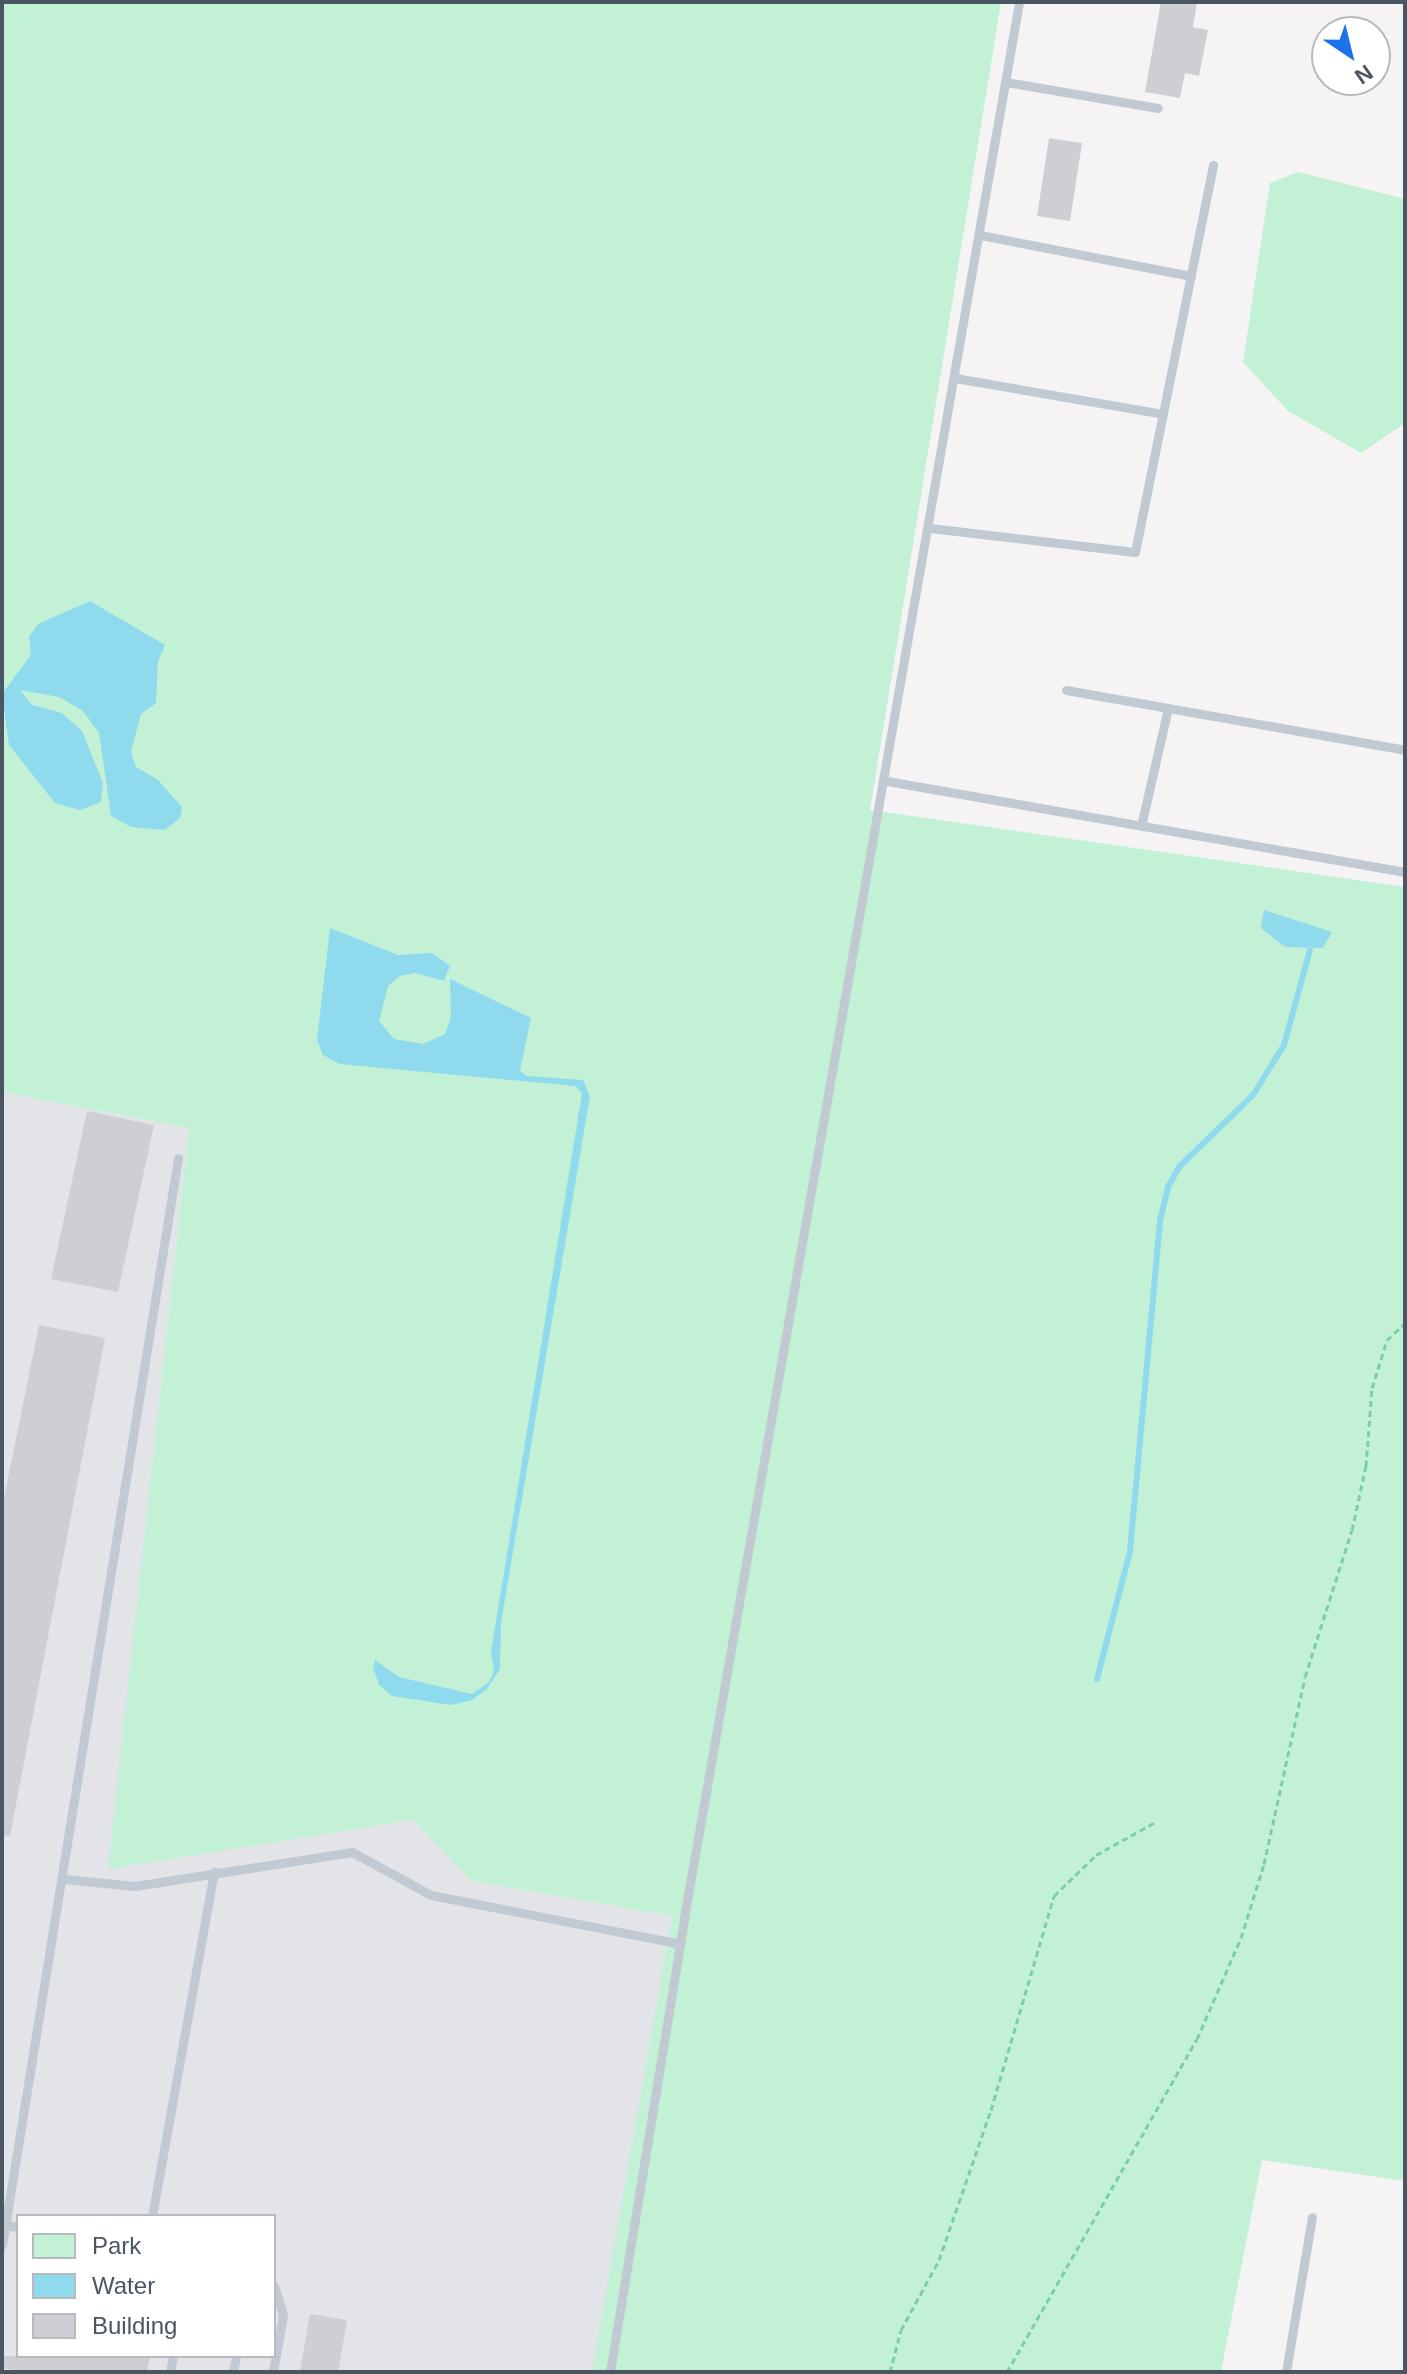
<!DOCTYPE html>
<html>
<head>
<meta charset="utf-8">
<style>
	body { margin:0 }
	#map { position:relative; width:1407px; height:2374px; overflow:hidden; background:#f5f3f3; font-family:Helvetica,sans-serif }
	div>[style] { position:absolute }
	.airport>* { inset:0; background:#e2e4e7 }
	.green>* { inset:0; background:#c3f1d5 }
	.water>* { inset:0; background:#90daee }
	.stream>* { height:6px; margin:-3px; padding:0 3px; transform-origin:3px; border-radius:3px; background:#90daee }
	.building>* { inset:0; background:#cdcfd5 }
	.path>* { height:3px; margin-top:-1.5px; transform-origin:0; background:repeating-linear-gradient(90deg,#7ad0a6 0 6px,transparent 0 10px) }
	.service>* { height:9px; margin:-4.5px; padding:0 4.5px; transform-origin:4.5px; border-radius:4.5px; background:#c1cad2 }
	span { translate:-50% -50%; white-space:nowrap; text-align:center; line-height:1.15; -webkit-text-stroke:7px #fff; paint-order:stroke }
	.frame { position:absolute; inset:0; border:4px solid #4a5661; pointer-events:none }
	.legend { position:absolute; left:16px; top:2214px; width:260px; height:144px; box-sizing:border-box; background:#fff; border:2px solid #b7bbc0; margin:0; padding:10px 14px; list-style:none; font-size:24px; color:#4a5661 }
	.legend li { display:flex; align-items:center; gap:16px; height:40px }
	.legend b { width:40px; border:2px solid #b7bbc0 }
	.north { position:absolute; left:1311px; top:16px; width:80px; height:80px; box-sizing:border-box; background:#fff; border:2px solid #b7bbc0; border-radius:50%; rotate:145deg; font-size:22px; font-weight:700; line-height:32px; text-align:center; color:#4a5661 }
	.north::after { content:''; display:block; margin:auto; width:28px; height:36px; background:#1a73e8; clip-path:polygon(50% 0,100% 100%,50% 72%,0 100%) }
</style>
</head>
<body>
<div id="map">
	<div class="airport">
		<i style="clip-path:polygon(evenodd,2px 1092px,189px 1128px,109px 1868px,413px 1820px,472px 1881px,672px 1916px,641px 2372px,2px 2372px,2px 1092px,18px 2216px,274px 2216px,274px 2356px,18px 2356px,18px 2216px)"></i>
	</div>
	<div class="green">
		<i style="clip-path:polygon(2px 2px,1001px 2px,870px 810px,1405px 887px,1405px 2181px,1262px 2160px,1221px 2372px,592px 2372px,672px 1916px,472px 1881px,413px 1820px,108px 1869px,189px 1128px,2px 1092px)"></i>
		<i style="clip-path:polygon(1298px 172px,1405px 199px,1405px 423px,1361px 453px,1288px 411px,1243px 362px,1270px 183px)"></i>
	</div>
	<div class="water">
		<i style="clip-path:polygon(90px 601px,165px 645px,158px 661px,156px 703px,141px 714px,131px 752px,136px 767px,157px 779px,182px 807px,180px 818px,165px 830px,131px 827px,111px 816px,99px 733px,83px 711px,59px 697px,20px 690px,32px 705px,62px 713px,82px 731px,103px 783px,101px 802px,80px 810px,55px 803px,9px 745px,2px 694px,31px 655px,29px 637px,38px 624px)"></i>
		<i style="clip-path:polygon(1264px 910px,1332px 932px,1323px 948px,1285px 947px,1261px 928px)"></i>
		<i style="clip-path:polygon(330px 928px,398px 955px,432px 953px,450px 966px,444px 981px,415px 973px,400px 976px,388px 986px,379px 1021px,394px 1039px,423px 1044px,445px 1034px,451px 1017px,450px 979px,531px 1018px,520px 1071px,527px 1076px,583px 1080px,590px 1096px,501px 1623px,500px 1669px,487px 1689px,472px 1700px,451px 1705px,392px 1696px,379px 1685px,373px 1667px,375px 1660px,399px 1677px,472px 1694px,489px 1682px,494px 1671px,491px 1652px,582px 1093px,575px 1086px,340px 1064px,323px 1055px,317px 1040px)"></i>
	</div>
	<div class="stream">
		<i style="left:1097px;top:1679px;width:132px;rotate:-75.5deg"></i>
		<i style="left:1130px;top:1551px;width:332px;rotate:-84.8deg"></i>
		<i style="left:1160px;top:1220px;width:34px;rotate:-76deg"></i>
		<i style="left:1168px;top:1187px;width:23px;rotate:-61deg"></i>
		<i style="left:1179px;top:1167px;width:103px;rotate:-44.2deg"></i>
		<i style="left:1253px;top:1095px;width:59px;rotate:-58.2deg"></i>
		<i style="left:1284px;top:1045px;width:98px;rotate:-74.7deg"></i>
	</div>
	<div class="building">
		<i style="clip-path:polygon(1161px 2px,1197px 2px,1193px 27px,1208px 30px,1199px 76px,1185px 73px,1180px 98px,1145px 92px)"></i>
		<i style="clip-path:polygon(1049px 138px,1082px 143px,1070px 221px,1037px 216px)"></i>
		<i style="clip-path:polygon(87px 1111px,154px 1125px,118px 1292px,51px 1279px)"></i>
		<i style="clip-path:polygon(39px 1325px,105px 1338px,10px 1836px,2px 1835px,2px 1508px)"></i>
		<i style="clip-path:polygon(310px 2314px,347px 2320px,338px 2372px,300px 2372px)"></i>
		<i style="clip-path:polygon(2px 2356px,150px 2356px,147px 2372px,30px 2372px,2px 2368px)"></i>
	</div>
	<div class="path">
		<i style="left:890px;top:2372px;width:43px;rotate:-75.3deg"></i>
		<i style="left:901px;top:2330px;width:80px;rotate:-61.5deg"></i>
		<i style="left:939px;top:2260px;width:159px;rotate:-70.9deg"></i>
		<i style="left:991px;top:2110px;width:223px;rotate:-73.6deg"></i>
		<i style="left:1054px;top:1896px;width:59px;rotate:-44.3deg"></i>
		<i style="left:1096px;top:1855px;width:70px;rotate:-29.1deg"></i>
		<i style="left:1007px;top:2372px;width:383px;rotate:-60.3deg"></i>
		<i style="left:1197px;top:2039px;width:110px;rotate:-66.5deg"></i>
		<i style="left:1241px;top:1938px;width:77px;rotate:-72.7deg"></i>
		<i style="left:1264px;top:1864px;width:191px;rotate:-77.6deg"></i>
		<i style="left:1305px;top:1677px;width:154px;rotate:-72.3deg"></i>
		<i style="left:1352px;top:1530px;width:66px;rotate:-77.7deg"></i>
		<i style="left:1366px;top:1466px;width:78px;rotate:-85.6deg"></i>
		<i style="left:1372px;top:1388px;width:50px;rotate:-72.6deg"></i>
		<i style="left:1387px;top:1340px;width:25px;rotate:-43deg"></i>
	</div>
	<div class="service">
		<i style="left:1006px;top:82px;width:154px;rotate:9.7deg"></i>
		<i style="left:980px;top:235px;width:215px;rotate:11deg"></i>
		<i style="left:955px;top:378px;width:211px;rotate:9.8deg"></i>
		<i style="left:930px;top:528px;width:206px;rotate:6.7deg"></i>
		<i style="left:1135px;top:552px;width:395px;rotate:-78.6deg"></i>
		<i style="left:1066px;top:690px;width:344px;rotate:10deg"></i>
		<i style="left:887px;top:781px;width:526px;rotate:9.96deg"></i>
		<i style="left:1141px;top:826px;width:121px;rotate:-77.1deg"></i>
		<i style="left:65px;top:1879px;width:70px;rotate:5.7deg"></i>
		<i style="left:135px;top:1886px;width:220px;rotate:-8.9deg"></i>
		<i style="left:352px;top:1852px;width:90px;rotate:28.6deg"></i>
		<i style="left:431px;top:1895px;width:254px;rotate:11.1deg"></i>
		<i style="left:152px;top:2216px;width:350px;rotate:-79.8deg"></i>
		<i style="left:5px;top:2225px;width:13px;rotate:9deg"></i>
		<i style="left:2px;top:2245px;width:1101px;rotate:-80.8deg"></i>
		<i style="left:170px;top:2372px;width:16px;rotate:-79deg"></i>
		<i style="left:233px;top:2372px;width:16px;rotate:-79deg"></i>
		<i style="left:273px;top:2372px;width:58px;rotate:-80deg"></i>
		<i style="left:283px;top:2315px;width:31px;rotate:-107deg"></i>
		<i style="left:610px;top:2372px;width:460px;rotate:-80.7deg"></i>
		<i style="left:684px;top:1918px;width:1945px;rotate:-80.08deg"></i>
		<i style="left:1286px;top:2372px;width:157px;rotate:-80.5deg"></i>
	</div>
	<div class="frame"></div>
	<ul class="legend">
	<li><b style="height:22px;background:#c3f1d5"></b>Park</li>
	<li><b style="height:22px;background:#90daee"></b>Water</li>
	<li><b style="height:22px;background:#cdcfd5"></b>Building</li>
	</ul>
	<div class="north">N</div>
</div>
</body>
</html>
